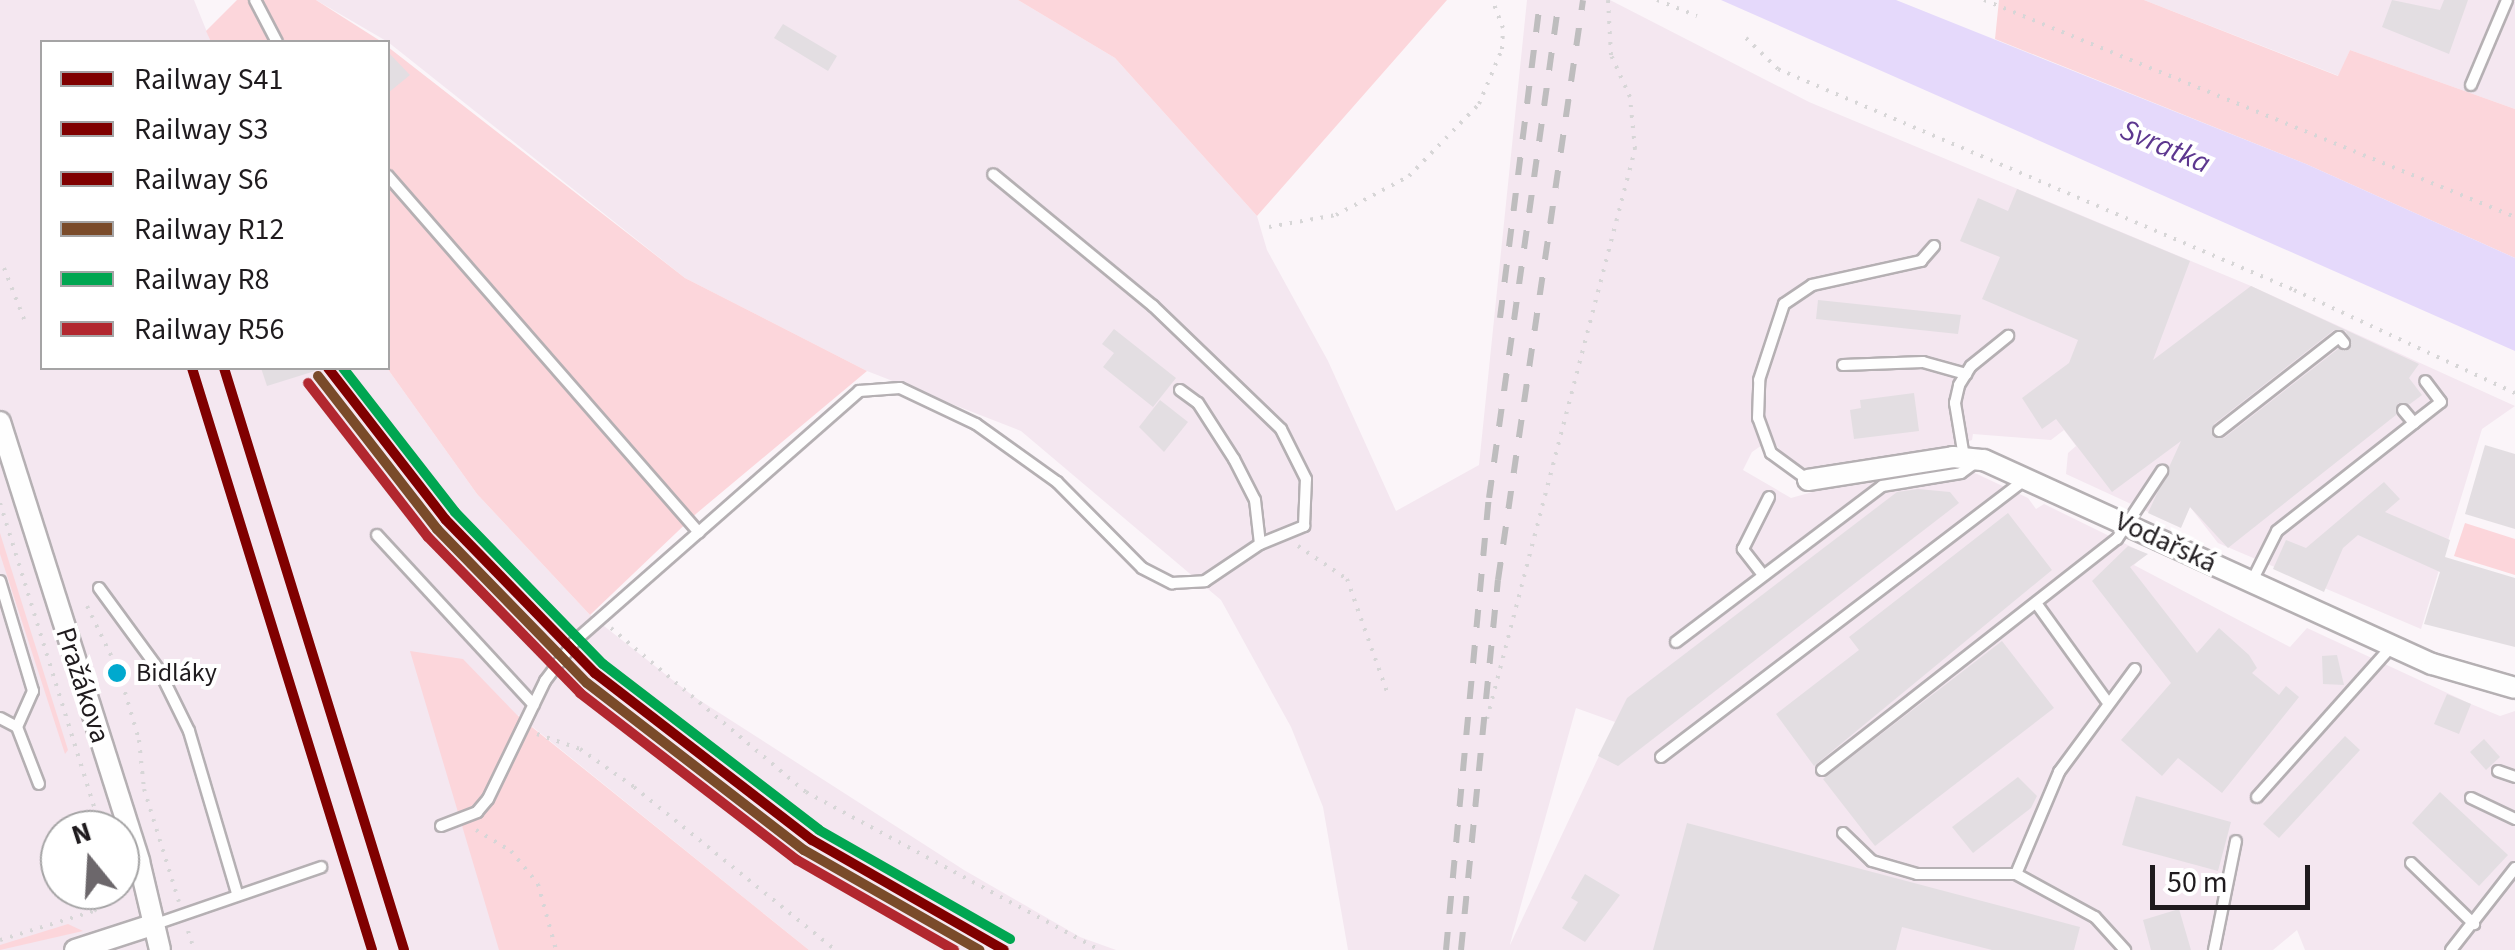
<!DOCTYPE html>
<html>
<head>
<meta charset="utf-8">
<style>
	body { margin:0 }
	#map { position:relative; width:2515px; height:950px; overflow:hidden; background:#fbf5f9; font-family:"Source Sans 3",sans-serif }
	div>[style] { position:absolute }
	.built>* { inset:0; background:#f4e7f0 }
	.green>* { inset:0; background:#fcd6db }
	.water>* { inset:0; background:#e5d9fb }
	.building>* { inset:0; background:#e3dee2 }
	.path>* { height:4px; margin-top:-2px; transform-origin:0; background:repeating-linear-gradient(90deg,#d7d6d7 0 2.5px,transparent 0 10.5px) }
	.roads { filter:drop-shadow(2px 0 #b5b0b3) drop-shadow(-2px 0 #b5b0b3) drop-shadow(0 2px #b5b0b3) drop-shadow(0 -2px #b5b0b3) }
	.service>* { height:10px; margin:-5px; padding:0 5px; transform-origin:5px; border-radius:5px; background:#fefefe }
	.minor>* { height:20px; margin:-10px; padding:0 10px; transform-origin:10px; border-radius:10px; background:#fefefe }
	.rail>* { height:6px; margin-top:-3px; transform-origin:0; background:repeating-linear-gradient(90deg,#bebdbe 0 18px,transparent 0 36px) }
	.rail-1>* { height:10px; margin:-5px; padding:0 5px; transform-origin:5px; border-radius:5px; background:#800000 }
	.rail-2>* { height:10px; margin:-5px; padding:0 5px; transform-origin:5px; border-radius:5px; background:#800000 }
	.rail-3>* { height:10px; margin:-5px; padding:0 5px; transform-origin:5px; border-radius:5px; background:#800000 }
	.rail-4>* { height:10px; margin:-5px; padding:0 5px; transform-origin:5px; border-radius:5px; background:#7a4b2a }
	.rail-5>* { height:10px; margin:-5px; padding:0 5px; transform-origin:5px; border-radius:5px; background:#00a651 }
	.rail-6>* { height:10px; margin:-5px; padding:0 5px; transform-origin:5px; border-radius:5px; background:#b2272f }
	.dots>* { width:28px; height:28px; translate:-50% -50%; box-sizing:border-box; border:5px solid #fff; border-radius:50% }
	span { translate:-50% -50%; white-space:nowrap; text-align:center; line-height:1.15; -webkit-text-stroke:8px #fff; paint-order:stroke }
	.bus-label { font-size:26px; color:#1f1b1e }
	.left { translate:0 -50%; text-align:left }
	.street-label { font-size:28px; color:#1f1b1e }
	.water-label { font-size:30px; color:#5d378f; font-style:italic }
	.legend { position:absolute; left:40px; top:40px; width:350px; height:330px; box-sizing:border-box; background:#fff; border:2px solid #a5a4a5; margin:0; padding:12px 18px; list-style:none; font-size:30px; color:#1f1b1e }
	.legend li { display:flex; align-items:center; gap:20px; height:50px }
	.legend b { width:50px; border:2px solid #a5a4a5 }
	.north { position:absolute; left:40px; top:810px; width:100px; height:100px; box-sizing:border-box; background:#fff; border:2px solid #a5a4a5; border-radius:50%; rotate:342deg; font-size:28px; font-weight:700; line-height:40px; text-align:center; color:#1f1b1e }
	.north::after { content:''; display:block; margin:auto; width:35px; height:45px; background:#6c676b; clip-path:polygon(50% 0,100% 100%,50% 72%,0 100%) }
	.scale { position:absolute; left:2150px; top:865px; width:160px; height:45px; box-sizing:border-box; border:5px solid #1f1b1e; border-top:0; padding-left:12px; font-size:30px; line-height:35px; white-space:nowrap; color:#1f1b1e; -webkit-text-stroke:8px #fff; paint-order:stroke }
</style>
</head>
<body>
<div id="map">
	<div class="built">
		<i style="clip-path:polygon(evenodd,0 0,194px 0,211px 42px,42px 42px,42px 368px,387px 368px,477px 494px,590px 615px,693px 696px,964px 870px,1080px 937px,1116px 950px,809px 950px,518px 715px,522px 950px,0 950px,0 0,60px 830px,120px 830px,120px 890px,60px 890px,60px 830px)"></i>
		<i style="clip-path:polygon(evenodd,316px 0,1018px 0,1115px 58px,1257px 216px,1267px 250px,1328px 361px,1396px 511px,1479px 465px,1527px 0,1610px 0,1809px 102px,2251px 286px,2515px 406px,2482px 429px,2421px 629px,2218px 543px,2190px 507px,2181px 527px,2066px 474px,2068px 453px,2076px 446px,2064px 430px,2051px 440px,1973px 434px,1972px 440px,1949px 449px,1815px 471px,1791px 463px,1771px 439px,1752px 452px,1743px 470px,1791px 498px,1884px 472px,1960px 466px,2028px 498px,2036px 509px,2044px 504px,2140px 551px,2143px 557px,2134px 565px,2290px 647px,2307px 628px,2471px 704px,2500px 716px,2515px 711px,2515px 950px,2305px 950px,2297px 930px,2273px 950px,1348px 950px,1323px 807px,1291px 727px,1221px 600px,1021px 431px,867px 371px,685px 278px,388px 42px,316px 0,1576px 708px,1615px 722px,1510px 945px,1510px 944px,1576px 708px)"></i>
		<i style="clip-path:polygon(2144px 0,2515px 0,2515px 109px,2350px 50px,2339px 76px)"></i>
	</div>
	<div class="green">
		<i style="clip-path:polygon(237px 0,316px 0,382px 42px,211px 42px,206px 31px)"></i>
		<i style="clip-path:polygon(1018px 0,1447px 0,1257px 216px,1115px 58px)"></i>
		<i style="clip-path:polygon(1999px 0,2144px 0,2338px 76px,2350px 50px,2515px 109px,2515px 258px,2306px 164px,1995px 39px)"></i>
		<i style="clip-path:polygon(388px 47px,685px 278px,867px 371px,697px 513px,590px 615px,477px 494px,387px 368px)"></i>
		<i style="clip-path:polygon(2465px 523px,2515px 539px,2515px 575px,2454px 556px)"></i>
		<i style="clip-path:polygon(0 533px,68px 750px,65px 754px,0 554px)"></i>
		<i style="clip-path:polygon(410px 651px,463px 659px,517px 715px,809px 950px,499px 950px)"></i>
		<i style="clip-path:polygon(68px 924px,83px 931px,0 950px,0 945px)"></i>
	</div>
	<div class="water">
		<i style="clip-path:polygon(1721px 0,1896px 0,2306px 164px,2515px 258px,2515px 351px)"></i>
	</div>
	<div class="building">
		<i style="clip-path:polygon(2392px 0,2440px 10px,2444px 0,2468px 0,2449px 54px,2382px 27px)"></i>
		<i style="clip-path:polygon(783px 24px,837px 56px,828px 71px,774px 38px)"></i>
		<i style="clip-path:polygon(388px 52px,410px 75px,388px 93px)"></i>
		<i style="clip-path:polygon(evenodd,2017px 189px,2190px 261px,2153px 360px,2251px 286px,2419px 364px,2409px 378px,2422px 395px,2410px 404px,2398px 403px,2396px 415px,2228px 548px,2190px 507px,2181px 528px,2148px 513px,2181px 441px,2112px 492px,2056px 419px,2042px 429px,2022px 398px,2069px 363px,2078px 340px,1982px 299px,2000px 257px,1960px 241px,1978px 198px,2008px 211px,2017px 189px,2334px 330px,2346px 331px,2350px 349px,2338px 349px,2224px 438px,2213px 437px,2214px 424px,2334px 330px)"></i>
		<i style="clip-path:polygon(1818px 300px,1961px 315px,1958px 334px,1816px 319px)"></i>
		<i style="clip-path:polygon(1114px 329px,1176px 378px,1153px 407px,1103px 367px,1114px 353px,1102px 344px)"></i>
		<i style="clip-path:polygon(261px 368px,314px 368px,315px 371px,267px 386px)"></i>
		<i style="clip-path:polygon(1914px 393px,1919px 431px,1854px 439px,1850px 410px,1861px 408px,1860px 400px)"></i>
		<i style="clip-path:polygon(1160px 400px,1188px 422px,1164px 452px,1139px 427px)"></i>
		<i style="clip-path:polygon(2485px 445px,2515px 454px,2515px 529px,2465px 514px)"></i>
		<i style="clip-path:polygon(2384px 482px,2400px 499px,2385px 512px,2450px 540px,2445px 557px,2515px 578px,2515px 647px,2424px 624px,2440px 572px,2358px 535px,2343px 548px,2324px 592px,2273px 569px,2286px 540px,2306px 548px)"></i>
		<i style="clip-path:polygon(1918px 489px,1950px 492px,1959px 503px,1618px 766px,1598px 756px,1627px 698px,1897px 492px)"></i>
		<i style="clip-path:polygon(2008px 513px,2052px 570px,1814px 766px,1776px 714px,1859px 650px,1849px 637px)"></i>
		<i style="clip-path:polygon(2128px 546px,2148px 554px,2130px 567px,2197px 653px,2219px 628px,2249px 655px,2257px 668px,2252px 673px,2279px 695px,2286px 686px,2299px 697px,2222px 793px,2178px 758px,2162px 776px,2121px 740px,2171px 683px,2092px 581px)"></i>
		<i style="clip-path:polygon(2002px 641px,2054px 708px,1875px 846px,1823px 779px)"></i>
		<i style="clip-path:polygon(2337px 655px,2344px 685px,2323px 684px,2322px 656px)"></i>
		<i style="clip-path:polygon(2447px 694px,2471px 704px,2459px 734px,2434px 724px)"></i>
		<i style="clip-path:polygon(2345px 736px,2360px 750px,2279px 838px,2263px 824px)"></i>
		<i style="clip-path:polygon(2484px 739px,2500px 757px,2486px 770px,2470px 752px)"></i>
		<i style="clip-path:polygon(2018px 777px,2037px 796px,2031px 808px,1973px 853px,1952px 827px)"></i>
		<i style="clip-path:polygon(2440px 792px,2508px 855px,2479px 886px,2412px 823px)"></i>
		<i style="clip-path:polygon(2136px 796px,2231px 822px,2218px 871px,2122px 845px)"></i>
		<i style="clip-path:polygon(1687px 823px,2080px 927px,2074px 950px,1992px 950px,1902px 927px,1896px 950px,1653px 950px)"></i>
		<i style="clip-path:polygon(1585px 874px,1620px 895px,1585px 942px,1562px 928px,1578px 902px,1571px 898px)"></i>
		<i style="clip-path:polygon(2179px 909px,2191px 950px,2151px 950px,2143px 920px)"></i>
	</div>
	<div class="path">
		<i style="left:1657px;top:0;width:43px;rotate:21.8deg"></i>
		<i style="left:1984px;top:0;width:574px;rotate:22.23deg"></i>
		<i style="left:1746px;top:38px;width:45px;rotate:44.1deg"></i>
		<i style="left:1778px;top:69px;width:561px;rotate:23.19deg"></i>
		<i style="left:2294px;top:290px;width:244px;rotate:25deg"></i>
		<i style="left:1269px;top:227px;width:68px;rotate:-10.2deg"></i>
		<i style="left:1336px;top:215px;width:83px;rotate:-28.1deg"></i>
		<i style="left:1409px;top:176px;width:100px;rotate:-45.8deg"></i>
		<i style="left:1479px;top:104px;width:60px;rotate:-67.3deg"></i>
		<i style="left:1502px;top:49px;width:21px;rotate:-87deg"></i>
		<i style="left:1503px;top:28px;width:30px;rotate:-111deg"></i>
		<i style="left:4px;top:268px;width:55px;rotate:68.6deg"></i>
		<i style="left:0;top:503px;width:342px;rotate:72.8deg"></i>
		<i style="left:1298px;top:546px;width:59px;rotate:34deg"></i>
		<i style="left:1347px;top:579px;width:123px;rotate:70.5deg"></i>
		<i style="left:87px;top:606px;width:73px;rotate:64.1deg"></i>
		<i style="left:119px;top:672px;width:71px;rotate:73.6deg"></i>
		<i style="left:139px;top:740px;width:49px;rotate:84.2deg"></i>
		<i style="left:144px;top:789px;width:118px;rotate:72.8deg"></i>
		<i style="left:611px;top:628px;width:255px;rotate:40.1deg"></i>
		<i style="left:806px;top:792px;width:333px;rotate:28.3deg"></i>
		<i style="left:1487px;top:719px;width:589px;rotate:-75.44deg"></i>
		<i style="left:1635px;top:149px;width:52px;rotate:-95.5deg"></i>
		<i style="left:1630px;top:97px;width:46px;rotate:-114.3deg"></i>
		<i style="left:1611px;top:55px;width:55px;rotate:-93.1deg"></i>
		<i style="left:537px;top:734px;width:46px;rotate:19.2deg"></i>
		<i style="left:580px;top:749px;width:66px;rotate:35.1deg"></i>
		<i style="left:634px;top:787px;width:259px;rotate:39deg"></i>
		<i style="left:476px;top:830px;width:41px;rotate:31deg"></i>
		<i style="left:511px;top:851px;width:43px;rotate:50.7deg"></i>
		<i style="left:538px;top:884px;width:68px;rotate:74.7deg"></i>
		<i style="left:188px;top:931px;width:20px;rotate:72deg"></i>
		<i style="left:0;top:940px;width:98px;rotate:-17.1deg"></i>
		<i style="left:94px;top:911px;width:30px;rotate:-45deg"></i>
	</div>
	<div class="roads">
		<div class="service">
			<i style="left:255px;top:0;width:47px;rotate:62.4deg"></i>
			<i style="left:2471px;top:85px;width:92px;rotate:-67deg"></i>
			<i style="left:388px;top:176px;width:473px;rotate:48.9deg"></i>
			<i style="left:1843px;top:365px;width:80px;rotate:-2.1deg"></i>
			<i style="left:1923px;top:362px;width:45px;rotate:15.6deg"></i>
			<i style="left:1180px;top:390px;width:22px;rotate:36deg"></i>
			<i style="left:1198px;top:403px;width:67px;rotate:57.3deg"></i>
			<i style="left:1234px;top:459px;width:46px;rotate:62.9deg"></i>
			<i style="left:1255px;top:500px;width:44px;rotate:83.5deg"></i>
			<i style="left:2414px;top:423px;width:34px;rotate:-38deg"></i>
			<i style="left:2441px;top:402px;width:26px;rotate:-127deg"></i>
			<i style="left:2219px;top:431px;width:152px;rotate:-38.1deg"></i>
			<i style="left:2339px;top:337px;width:8px;rotate:50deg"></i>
			<i style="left:1964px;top:457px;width:55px;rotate:-99.5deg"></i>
			<i style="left:1955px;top:403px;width:18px;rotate:-77deg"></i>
			<i style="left:1959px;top:385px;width:22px;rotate:-58deg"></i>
			<i style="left:1971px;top:366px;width:48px;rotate:-39deg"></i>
			<i style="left:1808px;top:480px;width:46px;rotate:-143.9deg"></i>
			<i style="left:1771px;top:453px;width:37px;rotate:-110deg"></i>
			<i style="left:1758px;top:418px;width:38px;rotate:-88deg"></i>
			<i style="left:1759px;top:380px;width:80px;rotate:-71.8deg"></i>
			<i style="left:1784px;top:304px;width:34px;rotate:-34deg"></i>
			<i style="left:1812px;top:285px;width:112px;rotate:-12.4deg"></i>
			<i style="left:1921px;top:261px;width:20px;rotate:-49deg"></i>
			<i style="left:377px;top:535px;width:231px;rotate:47.3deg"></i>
			<i style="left:1763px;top:575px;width:33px;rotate:-128deg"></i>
			<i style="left:1743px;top:549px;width:58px;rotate:-63.4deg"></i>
			<i style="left:0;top:581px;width:115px;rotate:73.3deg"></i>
			<i style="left:33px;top:691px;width:39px;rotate:114deg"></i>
			<i style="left:17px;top:727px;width:61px;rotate:68.9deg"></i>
			<i style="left:2252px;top:581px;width:56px;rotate:-63.4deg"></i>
			<i style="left:2277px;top:531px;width:174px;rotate:-38.2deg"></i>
			<i style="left:2414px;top:423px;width:17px;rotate:-130deg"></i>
			<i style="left:99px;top:588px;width:102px;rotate:53.8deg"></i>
			<i style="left:159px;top:670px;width:68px;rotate:63.8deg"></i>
			<i style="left:189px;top:731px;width:169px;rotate:73.5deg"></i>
			<i style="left:2036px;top:603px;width:120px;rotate:54.2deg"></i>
			<i style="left:1676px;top:642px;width:258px;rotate:-37.1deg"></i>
			<i style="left:1882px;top:486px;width:80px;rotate:-9.3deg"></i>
			<i style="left:1961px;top:473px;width:22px;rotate:-36deg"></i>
			<i style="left:0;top:718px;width:19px;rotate:28deg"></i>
			<i style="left:1661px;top:757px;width:459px;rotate:-37.3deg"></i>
			<i style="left:1822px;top:770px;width:375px;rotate:-38.1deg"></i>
			<i style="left:2117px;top:539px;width:82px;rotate:-56.5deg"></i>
			<i style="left:2498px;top:771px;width:18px;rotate:19deg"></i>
			<i style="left:2257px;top:797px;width:203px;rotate:-48.2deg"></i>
			<i style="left:2471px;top:798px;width:49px;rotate:25.5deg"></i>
			<i style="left:441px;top:826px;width:39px;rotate:-21deg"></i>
			<i style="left:477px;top:812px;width:17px;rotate:-50deg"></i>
			<i style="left:488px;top:799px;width:131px;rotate:-64.2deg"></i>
			<i style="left:545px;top:681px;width:51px;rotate:-52.9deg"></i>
			<i style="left:576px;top:640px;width:377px;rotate:-41.3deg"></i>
			<i style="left:859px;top:391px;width:41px;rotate:-4.2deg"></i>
			<i style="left:900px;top:388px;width:84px;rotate:25.3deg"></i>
			<i style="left:976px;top:424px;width:100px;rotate:35.6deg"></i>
			<i style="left:1057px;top:482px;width:121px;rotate:45.3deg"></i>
			<i style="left:1142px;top:568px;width:34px;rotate:27deg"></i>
			<i style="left:1172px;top:583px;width:33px;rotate:-3deg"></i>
			<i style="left:1205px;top:581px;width:66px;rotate:-33.9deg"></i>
			<i style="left:1260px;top:544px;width:48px;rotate:-22.2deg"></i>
			<i style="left:1304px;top:526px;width:47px;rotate:-87.6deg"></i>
			<i style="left:1306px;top:479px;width:56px;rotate:-116.6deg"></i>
			<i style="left:1281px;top:429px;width:178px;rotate:-136.1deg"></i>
			<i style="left:1153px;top:306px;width:207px;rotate:-140.5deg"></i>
			<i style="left:1843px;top:833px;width:40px;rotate:44deg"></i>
			<i style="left:1872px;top:861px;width:47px;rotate:16.1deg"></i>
			<i style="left:1917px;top:874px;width:99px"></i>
			<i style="left:2016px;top:874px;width:90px;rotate:28.6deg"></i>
			<i style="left:2095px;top:917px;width:45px;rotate:47.7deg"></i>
			<i style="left:2411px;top:863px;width:88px;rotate:44.1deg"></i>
			<i style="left:2016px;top:874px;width:111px;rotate:-67.1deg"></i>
			<i style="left:2059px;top:772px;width:128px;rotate:-53.6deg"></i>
			<i style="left:153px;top:925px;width:178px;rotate:-19deg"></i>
			<i style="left:2214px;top:950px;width:111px;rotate:-78.6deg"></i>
			<i style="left:2451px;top:950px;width:104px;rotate:-52deg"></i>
		</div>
		<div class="minor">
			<i style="left:0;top:422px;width:460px;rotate:72.4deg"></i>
			<i style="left:139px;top:861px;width:91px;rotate:76.7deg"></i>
			<i style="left:1808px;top:480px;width:147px;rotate:-9deg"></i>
			<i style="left:1953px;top:457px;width:31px;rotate:6deg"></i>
			<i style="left:1984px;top:460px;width:492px;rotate:24.5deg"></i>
			<i style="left:2432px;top:664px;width:86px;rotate:16.1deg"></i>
			<i style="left:75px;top:950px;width:81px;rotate:-18deg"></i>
		</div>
	</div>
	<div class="rail">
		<i style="left:1500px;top:318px;width:321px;rotate:-82.8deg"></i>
		<i style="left:1446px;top:950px;width:454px;rotate:-84.6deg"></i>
		<i style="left:1489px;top:498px;width:503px;rotate:-82deg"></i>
		<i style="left:1461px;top:950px;width:372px;rotate:-84.3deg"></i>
		<i style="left:1498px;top:580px;width:586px;rotate:-81.66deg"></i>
	</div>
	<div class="rail-1">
		<i style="left:192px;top:368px;width:609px;rotate:72.81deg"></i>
	</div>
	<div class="rail-2">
		<i style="left:224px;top:368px;width:609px;rotate:72.81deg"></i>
	</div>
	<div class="rail-3">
		<i style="left:328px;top:368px;width:192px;rotate:52.2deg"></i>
		<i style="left:446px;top:520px;width:214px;rotate:45.8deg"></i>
		<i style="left:595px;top:673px;width:274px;rotate:37.6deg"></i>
		<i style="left:812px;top:840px;width:221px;rotate:29.8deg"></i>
	</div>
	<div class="rail-4">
		<i style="left:318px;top:376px;width:194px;rotate:52.1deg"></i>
		<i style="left:437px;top:529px;width:215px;rotate:45.8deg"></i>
		<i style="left:587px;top:683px;width:274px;rotate:37.6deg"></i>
		<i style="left:804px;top:850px;width:202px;rotate:29.7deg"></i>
	</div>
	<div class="rail-5">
		<i style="left:343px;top:368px;width:182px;rotate:52.1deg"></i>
		<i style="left:455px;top:512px;width:212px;rotate:45.8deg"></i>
		<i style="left:603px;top:664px;width:272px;rotate:37.5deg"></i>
		<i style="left:819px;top:830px;width:220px;rotate:29.7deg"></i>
	</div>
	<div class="rail-6">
		<i style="left:308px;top:383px;width:195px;rotate:52.1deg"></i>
		<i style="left:428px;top:537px;width:218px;rotate:45.7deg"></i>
		<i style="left:580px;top:693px;width:274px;rotate:37.6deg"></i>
		<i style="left:797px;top:860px;width:181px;rotate:29.8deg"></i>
	</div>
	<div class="dots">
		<i style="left:117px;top:673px;background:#00a9ce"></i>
	</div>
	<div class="bus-label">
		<span class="left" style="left:136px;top:673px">Bidláky</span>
	</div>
	<div class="street-label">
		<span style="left:2166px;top:542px;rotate:25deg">Vodařská</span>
		<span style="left:83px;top:685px;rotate:72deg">Pražákova</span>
	</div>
	<div class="water-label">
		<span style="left:2165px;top:147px;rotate:23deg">Svratka</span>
	</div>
	<ul class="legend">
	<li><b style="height:12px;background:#800000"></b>Railway S41</li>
	<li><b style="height:12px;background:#800000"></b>Railway S3</li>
	<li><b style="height:12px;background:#800000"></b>Railway S6</li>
	<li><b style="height:12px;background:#7a4b2a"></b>Railway R12</li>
	<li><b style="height:12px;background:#00a651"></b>Railway R8</li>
	<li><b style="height:12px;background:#b2272f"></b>Railway R56</li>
	</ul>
	<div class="north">N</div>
	<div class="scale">50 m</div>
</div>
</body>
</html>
